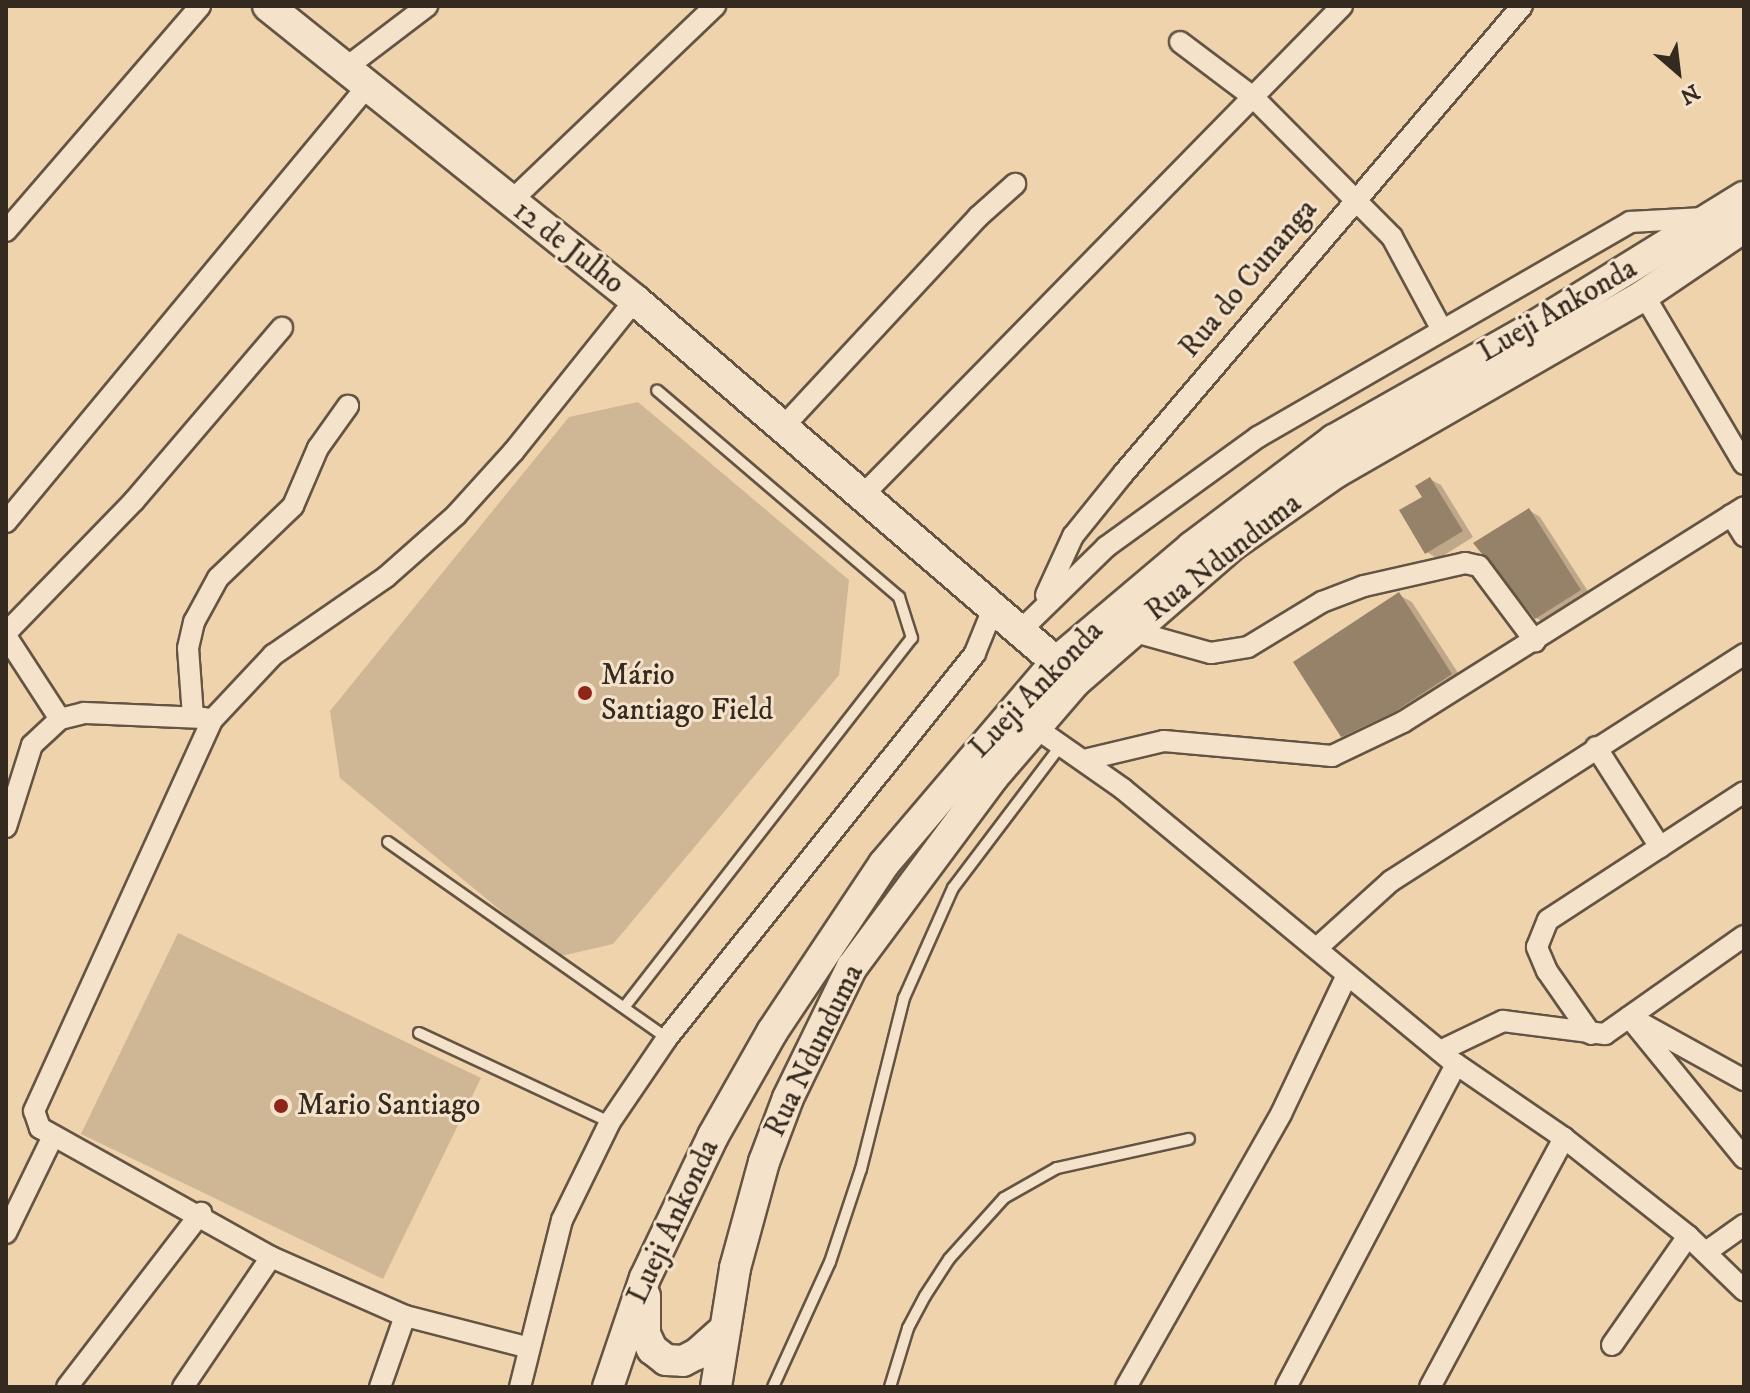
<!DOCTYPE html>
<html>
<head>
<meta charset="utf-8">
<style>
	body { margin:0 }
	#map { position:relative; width:1750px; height:1393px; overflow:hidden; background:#efd3ad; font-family:"IM FELL DW Pica",serif }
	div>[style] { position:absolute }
	.green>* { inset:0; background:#cfb695 }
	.shadow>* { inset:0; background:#0003 }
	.building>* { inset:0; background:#968269 }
	.roads { filter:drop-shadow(2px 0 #645443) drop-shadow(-2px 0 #645443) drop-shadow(0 2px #645443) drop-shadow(0 -2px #645443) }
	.lane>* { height:10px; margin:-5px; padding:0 5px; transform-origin:5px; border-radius:5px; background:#f5e2ca }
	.street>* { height:20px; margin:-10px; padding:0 10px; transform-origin:10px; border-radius:10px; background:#f5e2ca }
	.secondary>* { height:30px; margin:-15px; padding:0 15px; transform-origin:15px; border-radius:15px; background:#f5e2ca }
	.dots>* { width:22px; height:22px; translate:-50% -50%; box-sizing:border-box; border:4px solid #f5e2ca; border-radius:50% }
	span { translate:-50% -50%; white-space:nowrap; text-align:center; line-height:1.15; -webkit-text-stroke:6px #f5e2ca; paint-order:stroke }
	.street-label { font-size:30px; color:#352a20 }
	.poi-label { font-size:30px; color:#352a20 }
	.left { translate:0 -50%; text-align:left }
	.frame { position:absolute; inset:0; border:8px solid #352a20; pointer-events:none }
	.north { position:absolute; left:1638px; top:32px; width:80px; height:80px; -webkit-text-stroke:6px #f5e2ca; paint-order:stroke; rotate:152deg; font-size:22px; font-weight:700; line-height:32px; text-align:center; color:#352a20 }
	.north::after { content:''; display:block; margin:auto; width:28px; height:36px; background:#352a20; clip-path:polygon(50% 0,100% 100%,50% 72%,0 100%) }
</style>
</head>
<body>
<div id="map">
	<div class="green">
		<i style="clip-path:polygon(638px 402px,849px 580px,839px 675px,613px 944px,557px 957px,340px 778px,330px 711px,569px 417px)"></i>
		<i style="clip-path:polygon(178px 933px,481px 1078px,383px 1279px,81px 1134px)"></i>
	</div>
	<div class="shadow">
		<i style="clip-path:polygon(1430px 479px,1441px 485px,1473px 537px,1438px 559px,1427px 552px,1425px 497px)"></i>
		<i style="clip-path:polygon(1529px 510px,1540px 517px,1591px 596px,1548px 624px,1536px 618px)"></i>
		<i style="clip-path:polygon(1399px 595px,1412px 602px,1464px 682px,1355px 744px,1342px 736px)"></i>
	</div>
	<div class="building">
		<i style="clip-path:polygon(1430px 477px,1463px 531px,1425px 554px,1399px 510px,1422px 497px,1415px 486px)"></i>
		<i style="clip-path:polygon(1529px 508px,1581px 590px,1535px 619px,1473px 543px)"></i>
		<i style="clip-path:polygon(1399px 592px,1452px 674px,1394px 712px,1341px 737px,1293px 662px)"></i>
	</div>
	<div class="roads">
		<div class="lane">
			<i style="left:388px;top:842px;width:341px;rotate:35.1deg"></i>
			<i style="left:626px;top:1005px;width:465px;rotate:-52.1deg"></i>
			<i style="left:912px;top:638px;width:43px;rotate:-107.6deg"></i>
			<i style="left:899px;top:597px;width:318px;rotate:-139.5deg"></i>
			<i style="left:419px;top:1033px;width:211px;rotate:25deg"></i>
			<i style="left:773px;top:1387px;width:137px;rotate:-65.5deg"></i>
			<i style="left:830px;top:1262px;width:98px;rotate:-71.6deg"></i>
			<i style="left:861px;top:1169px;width:176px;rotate:-75.9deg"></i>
			<i style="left:904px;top:998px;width:120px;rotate:-66deg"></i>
			<i style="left:953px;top:888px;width:179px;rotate:-52.9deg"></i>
			<i style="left:890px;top:1387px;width:62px;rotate:-73deg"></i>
			<i style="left:908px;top:1328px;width:36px;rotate:-62deg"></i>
			<i style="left:925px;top:1296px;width:44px;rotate:-57deg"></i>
			<i style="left:949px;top:1259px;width:82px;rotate:-48deg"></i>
			<i style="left:1004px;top:1198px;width:61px;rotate:-29.5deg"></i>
			<i style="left:1057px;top:1168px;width:135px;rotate:-12.4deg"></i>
		</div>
		<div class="street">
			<i style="left:1180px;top:42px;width:91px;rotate:37deg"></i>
			<i style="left:1253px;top:97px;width:197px;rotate:45.2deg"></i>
			<i style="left:1392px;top:237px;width:106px;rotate:61.7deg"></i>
			<i style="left:343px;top:70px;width:106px;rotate:-37.3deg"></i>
			<i style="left:510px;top:202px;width:284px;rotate:-43.7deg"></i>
			<i style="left:6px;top:231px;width:297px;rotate:-49.2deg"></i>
			<i style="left:1644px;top:295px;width:196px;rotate:59.4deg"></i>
			<i style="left:782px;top:428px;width:288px;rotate:-47.1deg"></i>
			<i style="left:978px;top:217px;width:50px;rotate:-41.7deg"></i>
			<i style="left:862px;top:496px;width:686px;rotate:-45.59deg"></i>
			<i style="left:1731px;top:515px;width:25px;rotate:58deg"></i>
			<i style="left:6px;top:522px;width:562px;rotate:-50.34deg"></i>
			<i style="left:1046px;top:595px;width:65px;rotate:-65.4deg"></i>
			<i style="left:1073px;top:536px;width:80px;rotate:-51.1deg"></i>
			<i style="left:1123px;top:474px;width:615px;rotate:-49.55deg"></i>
			<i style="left:1132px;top:631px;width:82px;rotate:15.6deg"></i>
			<i style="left:1211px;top:653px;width:37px;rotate:-9deg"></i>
			<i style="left:1248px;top:647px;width:87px;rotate:-31.3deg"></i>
			<i style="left:1322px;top:602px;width:45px;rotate:-20.9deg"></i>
			<i style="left:1364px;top:586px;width:104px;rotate:-12.8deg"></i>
			<i style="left:1465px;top:563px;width:14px;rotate:12deg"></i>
			<i style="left:1479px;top:566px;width:94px;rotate:53.3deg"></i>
			<i style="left:1019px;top:632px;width:122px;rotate:-44.3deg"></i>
			<i style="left:1106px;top:547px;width:188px;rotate:-35.9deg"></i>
			<i style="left:1258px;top:437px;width:430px;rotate:-30deg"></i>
			<i style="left:1630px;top:222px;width:73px;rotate:-3.1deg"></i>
			<i style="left:6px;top:633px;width:184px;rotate:-45.9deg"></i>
			<i style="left:134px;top:501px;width:228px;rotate:-49.5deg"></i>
			<i style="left:6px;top:636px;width:99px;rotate:57deg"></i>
			<i style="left:193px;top:716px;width:68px;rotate:-94.2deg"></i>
			<i style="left:188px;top:648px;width:27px;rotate:-77deg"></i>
			<i style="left:194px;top:622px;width:50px;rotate:-61.4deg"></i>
			<i style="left:218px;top:578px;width:104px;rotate:-43.8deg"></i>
			<i style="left:293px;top:506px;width:63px;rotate:-66.7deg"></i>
			<i style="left:318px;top:448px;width:52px;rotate:-54.5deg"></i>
			<i style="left:1036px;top:728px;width:106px;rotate:35deg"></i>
			<i style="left:1123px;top:789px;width:432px;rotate:39.6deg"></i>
			<i style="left:1456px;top:1064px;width:131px;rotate:34.4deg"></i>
			<i style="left:1564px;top:1138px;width:158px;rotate:38.3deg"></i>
			<i style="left:1688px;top:1236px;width:78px;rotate:44deg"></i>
			<i style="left:1596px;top:747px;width:119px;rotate:57.4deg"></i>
			<i style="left:1084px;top:760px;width:82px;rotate:-13.4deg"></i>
			<i style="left:1164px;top:741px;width:169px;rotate:5.1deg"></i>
			<i style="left:1332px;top:756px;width:79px;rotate:-25.6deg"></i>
			<i style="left:1403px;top:722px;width:403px;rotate:-32.2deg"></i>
			<i style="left:6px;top:827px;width:86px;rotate:-72.4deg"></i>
			<i style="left:32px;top:745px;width:38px;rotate:-43deg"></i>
			<i style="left:60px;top:719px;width:25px;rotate:-14deg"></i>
			<i style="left:84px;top:713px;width:121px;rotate:2.4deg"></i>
			<i style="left:1317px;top:948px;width:100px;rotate:-42.2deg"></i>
			<i style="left:1391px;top:881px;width:420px;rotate:-32.7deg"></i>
			<i style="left:1629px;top:1017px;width:182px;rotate:50.8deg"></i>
			<i style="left:1639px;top:1022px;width:120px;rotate:28.9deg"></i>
			<i style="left:1591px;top:1034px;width:77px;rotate:-124.9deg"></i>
			<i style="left:1547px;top:971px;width:26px;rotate:-113deg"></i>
			<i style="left:1537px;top:947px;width:29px;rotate:-68deg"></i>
			<i style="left:1548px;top:920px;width:234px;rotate:-33.1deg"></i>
			<i style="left:1440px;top:1051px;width:70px;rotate:-25.5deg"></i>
			<i style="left:1503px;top:1021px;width:103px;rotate:7.3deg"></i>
			<i style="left:1605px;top:1034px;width:170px;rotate:-35.2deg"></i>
			<i style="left:6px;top:1233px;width:108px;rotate:-64.1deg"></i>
			<i style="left:1706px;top:1252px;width:47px;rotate:-35.4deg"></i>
			<i style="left:1612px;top:1345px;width:133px;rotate:-55.1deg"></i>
			<i style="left:526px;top:1347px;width:125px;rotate:-165.6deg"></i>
			<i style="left:405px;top:1316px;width:146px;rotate:-156.2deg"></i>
			<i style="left:271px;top:1257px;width:265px;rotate:-150.8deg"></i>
			<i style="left:40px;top:1128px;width:18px;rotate:-109deg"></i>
			<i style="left:34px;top:1111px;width:431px;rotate:-65.5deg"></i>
			<i style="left:213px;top:719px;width:88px;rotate:-46.8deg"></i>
			<i style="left:273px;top:655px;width:137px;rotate:-34.6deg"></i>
			<i style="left:386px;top:577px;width:94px;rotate:-41.5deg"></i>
			<i style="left:456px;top:515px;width:86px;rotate:-47.8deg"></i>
			<i style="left:514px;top:451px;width:193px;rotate:-51.3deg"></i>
			<i style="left:67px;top:1387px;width:220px;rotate:-52.4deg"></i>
			<i style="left:183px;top:1387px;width:157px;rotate:-55.9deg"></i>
			<i style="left:380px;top:1387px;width:75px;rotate:-70.6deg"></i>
			<i style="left:520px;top:1387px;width:172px;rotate:-75.9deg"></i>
			<i style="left:562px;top:1220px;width:109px;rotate:-63.9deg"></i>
			<i style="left:610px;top:1122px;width:102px;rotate:-55.8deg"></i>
			<i style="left:667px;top:1038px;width:493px;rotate:-51.3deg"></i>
			<i style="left:975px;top:653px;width:48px;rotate:-67.8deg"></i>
			<i style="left:1126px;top:1387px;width:314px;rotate:-60.4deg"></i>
			<i style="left:1281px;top:1114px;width:154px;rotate:-64.6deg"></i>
			<i style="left:1286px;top:1387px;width:365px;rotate:-62.2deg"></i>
			<i style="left:1430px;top:1387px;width:283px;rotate:-61.7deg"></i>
		</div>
		<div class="secondary">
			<i style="left:268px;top:6px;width:470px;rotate:38.7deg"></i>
			<i style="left:635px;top:300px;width:555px;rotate:40.69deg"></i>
			<i style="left:645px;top:1296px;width:38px;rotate:90deg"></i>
			<i style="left:645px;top:1334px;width:17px;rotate:65deg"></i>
			<i style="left:652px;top:1349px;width:18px;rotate:38deg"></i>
			<i style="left:666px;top:1360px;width:17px;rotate:3deg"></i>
			<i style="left:683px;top:1361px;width:16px;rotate:-27deg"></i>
			<i style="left:697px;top:1354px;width:38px;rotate:-42deg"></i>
			<i style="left:608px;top:1387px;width:115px;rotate:-71.3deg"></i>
			<i style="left:645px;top:1278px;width:157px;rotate:-64.4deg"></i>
			<i style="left:713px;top:1136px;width:120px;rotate:-60.4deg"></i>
			<i style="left:772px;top:1032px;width:202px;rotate:-56.3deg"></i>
			<i style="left:884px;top:864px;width:265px;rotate:-49.6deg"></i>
			<i style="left:1056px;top:662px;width:178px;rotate:-40.2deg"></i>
			<i style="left:1192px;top:547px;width:178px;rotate:-37deg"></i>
			<i style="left:1334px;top:440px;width:222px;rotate:-29.5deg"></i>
			<i style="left:1527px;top:331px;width:255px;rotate:-31.7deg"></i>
			<i style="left:716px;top:1387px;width:121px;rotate:-80.9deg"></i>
			<i style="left:735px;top:1268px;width:110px;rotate:-74.7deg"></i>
			<i style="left:764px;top:1162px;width:68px;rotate:-69.4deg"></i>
			<i style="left:788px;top:1098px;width:146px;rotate:-64deg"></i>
			<i style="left:852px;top:967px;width:237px;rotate:-53.4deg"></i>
			<i style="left:993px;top:777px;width:127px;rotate:-49.2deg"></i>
			<i style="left:1076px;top:681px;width:211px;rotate:-41deg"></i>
			<i style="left:1235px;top:543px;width:122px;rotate:-35deg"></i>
			<i style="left:1335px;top:473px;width:357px;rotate:-29.9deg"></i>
			<i style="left:1644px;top:295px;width:121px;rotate:-34.2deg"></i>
		</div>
	</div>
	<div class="dots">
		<i style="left:585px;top:693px;background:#8f2418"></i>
		<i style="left:281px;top:1106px;background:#8f2418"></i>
	</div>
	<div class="street-label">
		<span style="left:568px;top:248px;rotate:38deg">12 de Julho</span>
		<span style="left:1249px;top:279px;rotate:-50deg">Rua do Cunanga</span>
		<span style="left:1558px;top:311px;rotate:-30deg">Lueji Ankonda</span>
		<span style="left:1224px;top:558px;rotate:-38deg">Rua Ndunduma</span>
		<span style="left:1037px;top:690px;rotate:-46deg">Lueji Ankonda</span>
		<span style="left:815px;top:1051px;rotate:-64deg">Rua Ndunduma</span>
		<span style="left:674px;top:1222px;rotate:-65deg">Lueji Ankonda</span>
	</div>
	<div class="poi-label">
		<span class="left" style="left:601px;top:693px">Mário<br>Santiago Field</span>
		<span class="left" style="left:297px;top:1106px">Mario Santiago</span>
	</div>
	<div class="frame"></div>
	<div class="north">N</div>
</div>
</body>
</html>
